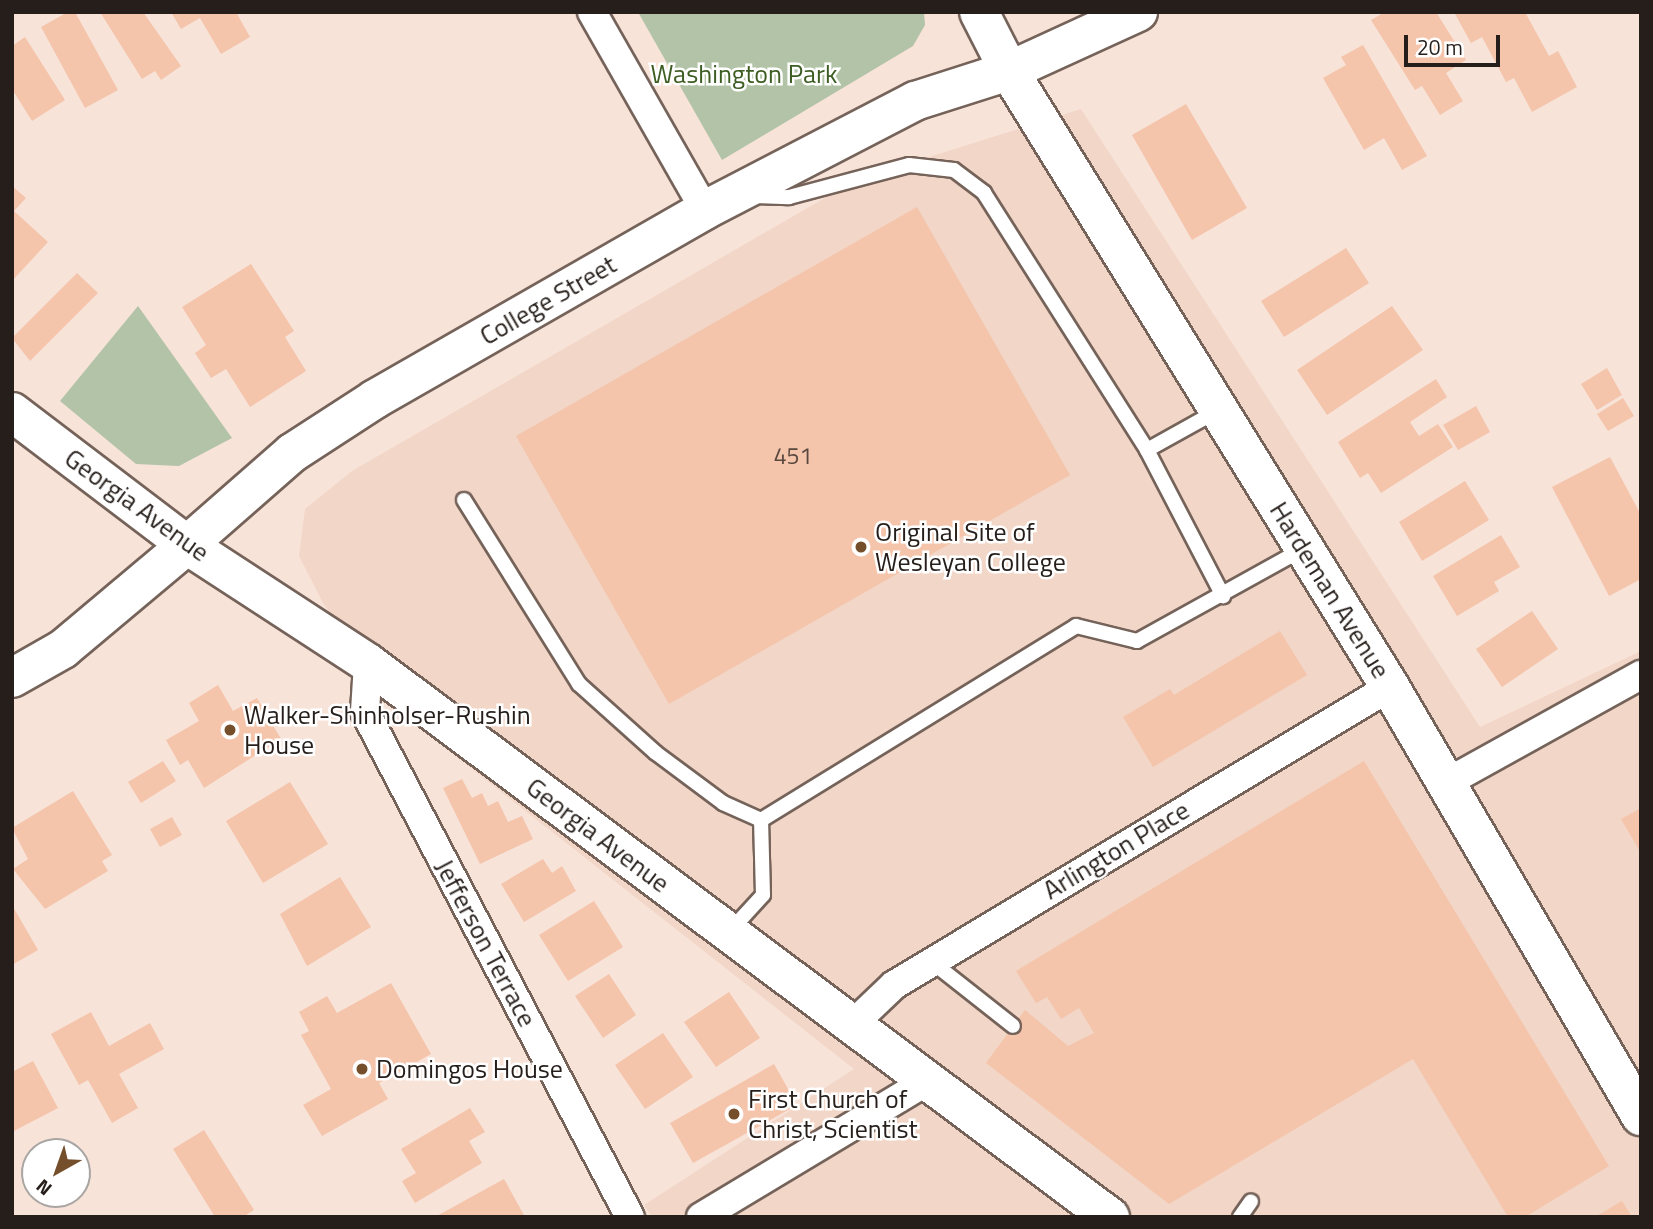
<!DOCTYPE html>
<html>
<head>
<meta charset="utf-8">
<style>
	body { margin:0 }
	#map { position:relative; width:1653px; height:1229px; overflow:hidden; background:#f8e3d9; font-family:"Titillium Web",sans-serif }
	div>[style] { position:absolute }
	.built>* { inset:0; background:#f2d6c7 }
	.green>* { inset:0; background:#b2c3a7 }
	.building>* { inset:0; background:#f4c4ab }
	.roads { filter:drop-shadow(2px 0 #75635a) drop-shadow(-2px 0 #75635a) drop-shadow(0 2px #75635a) drop-shadow(0 -2px #75635a) }
	.lane>* { height:14px; margin:-7px; padding:0 7px; transform-origin:7px; border-radius:7px; background:#fff }
	.street>* { height:28px; margin:-14px; padding:0 14px; transform-origin:14px; border-radius:14px; background:#fff }
	.secondary>* { height:38px; margin:-19px; padding:0 19px; transform-origin:19px; border-radius:19px; background:#fff }
	.primary>* { height:38px; margin:-19px; padding:0 19px; transform-origin:19px; border-radius:19px; background:#fff }
	.dots>* { width:19px; height:19px; translate:-50% -50%; box-sizing:border-box; border:4px solid #fff; border-radius:50% }
	span { translate:-50% -50%; white-space:nowrap; text-align:center; line-height:1.15; -webkit-text-stroke:5px #fff; paint-order:stroke }
	.number-label { font-size:23px; color:#59483e }
	.number-label span { -webkit-text-stroke-width:0 }
	.park-label { font-size:26px; color:#3d5d22 }
	.street-label { font-size:26px; color:#251e1a }
	.poi-label { font-size:26px; color:#251e1a }
	.left { translate:0 -50%; text-align:left }
	.frame { position:absolute; inset:0; border:14px solid #251e1a; pointer-events:none }
	.north { position:absolute; left:21px; top:1138px; width:70px; height:70px; box-sizing:border-box; background:#fff; border:2px solid #a8a5a3; border-radius:50%; rotate:220deg; font-size:19px; font-weight:700; line-height:28px; text-align:center; color:#251e1a }
	.north::after { content:''; display:block; margin:auto; width:24px; height:32px; background:#754f2b; clip-path:polygon(50% 0,100% 100%,50% 72%,0 100%) }
	.scale { position:absolute; left:1404px; top:35px; width:96px; height:32px; box-sizing:border-box; border:4px solid #251e1a; border-top:0; padding-left:9px; font-size:21px; line-height:24px; white-space:nowrap; color:#251e1a; -webkit-text-stroke:5px #fff; paint-order:stroke }
</style>
</head>
<body>
<div id="map">
	<div class="built">
		<i style="clip-path:polygon(1081px 109px,1480px 727px,1641px 651px,1641px 1217px,652px 1217px,644px 1205px,854px 1069px,402px 714px,323px 603px,299px 556px,305px 509px,352px 471px,856px 180px)"></i>
	</div>
	<div class="green">
		<i style="clip-path:polygon(638px 12px,924px 12px,925px 25px,913px 46px,722px 160px)"></i>
		<i style="clip-path:polygon(138px 306px,232px 438px,179px 466px,136px 464px,60px 401px)"></i>
	</div>
	<div class="building">
		<i style="clip-path:polygon(68px 12px,75px 12px,118px 90px,85px 108px,41px 27px)"></i>
		<i style="clip-path:polygon(100px 12px,143px 12px,181px 66px,161px 80px,155px 71px,142px 79px)"></i>
		<i style="clip-path:polygon(171px 12px,236px 12px,250px 37px,221px 54px,200px 18px,181px 29px)"></i>
		<i style="clip-path:polygon(1385px 12px,1436px 12px,1466px 60px,1446px 73px,1463px 101px,1440px 115px,1422px 86px,1415px 90px,1371px 20px)"></i>
		<i style="clip-path:polygon(1454px 12px,1525px 12px,1549px 56px,1558px 51px,1577px 87px,1532px 112px,1514px 78px,1506px 82px,1482px 37px,1471px 43px)"></i>
		<i style="clip-path:polygon(25px 37px,65px 100px,32px 121px,12px 89px,12px 46px)"></i>
		<i style="clip-path:polygon(1363px 45px,1427px 156px,1402px 170px,1384px 138px,1364px 150px,1323px 78px,1346px 65px,1341px 57px)"></i>
		<i style="clip-path:polygon(1186px 104px,1247px 208px,1192px 240px,1132px 135px)"></i>
		<i style="clip-path:polygon(12px 186px,26px 198px,14px 211px,48px 242px,12px 281px)"></i>
		<i style="clip-path:polygon(917px 207px,1070px 475px,669px 704px,516px 436px)"></i>
		<i style="clip-path:polygon(1346px 248px,1369px 283px,1284px 337px,1261px 301px)"></i>
		<i style="clip-path:polygon(251px 264px,294px 331px,285px 337px,306px 371px,250px 407px,226px 369px,211px 378px,195px 353px,206px 345px,182px 307px)"></i>
		<i style="clip-path:polygon(77px 273px,98px 293px,30px 361px,12px 338px)"></i>
		<i style="clip-path:polygon(1392px 306px,1423px 350px,1327px 415px,1297px 370px)"></i>
		<i style="clip-path:polygon(1607px 368px,1622px 395px,1597px 410px,1581px 384px)"></i>
		<i style="clip-path:polygon(1436px 379px,1447px 397px,1410px 422px,1419px 436px,1438px 424px,1453px 447px,1381px 493px,1368px 473px,1360px 478px,1338px 442px)"></i>
		<i style="clip-path:polygon(1623px 398px,1634px 416px,1608px 431px,1597px 414px)"></i>
		<i style="clip-path:polygon(1476px 406px,1490px 432px,1458px 450px,1443px 425px)"></i>
		<i style="clip-path:polygon(1610px 457px,1641px 515px,1641px 579px,1609px 596px,1552px 487px)"></i>
		<i style="clip-path:polygon(1465px 481px,1489px 520px,1422px 561px,1399px 522px)"></i>
		<i style="clip-path:polygon(1501px 535px,1520px 567px,1494px 582px,1499px 591px,1457px 616px,1433px 576px)"></i>
		<i style="clip-path:polygon(1532px 611px,1558px 649px,1502px 687px,1476px 649px)"></i>
		<i style="clip-path:polygon(1280px 631px,1307px 675px,1153px 767px,1123px 717px,1170px 689px,1174px 695px)"></i>
		<i style="clip-path:polygon(218px 685px,233px 711px,257px 698px,281px 739px,204px 788px,188px 760px,180px 765px,166px 740px,199px 721px,189px 703px)"></i>
		<i style="clip-path:polygon(163px 761px,176px 781px,141px 803px,128px 782px)"></i>
		<i style="clip-path:polygon(1364px 761px,1609px 1166px,1525px 1217px,1508px 1217px,1413px 1059px,1169px 1204px,986px 1063px,1025px 1010px,1068px 1046px,1094px 1033px,1079px 1008px,1061px 1019px,1047px 997px,1036px 1003px,1016px 971px)"></i>
		<i style="clip-path:polygon(462px 779px,472px 798px,482px 793px,488px 806px,498px 801px,508px 822px,522px 816px,533px 839px,480px 864px,443px 788px)"></i>
		<i style="clip-path:polygon(290px 782px,328px 844px,263px 883px,226px 821px)"></i>
		<i style="clip-path:polygon(73px 791px,112px 855px,102px 861px,108px 871px,45px 909px,13px 869px,28px 859px,12px 828px)"></i>
		<i style="clip-path:polygon(1641px 808px,1641px 853px,1621px 819px)"></i>
		<i style="clip-path:polygon(172px 817px,182px 835px,160px 847px,150px 829px)"></i>
		<i style="clip-path:polygon(543px 859px,552px 873px,562px 866px,576px 891px,524px 922px,501px 884px)"></i>
		<i style="clip-path:polygon(340px 877px,371px 927px,307px 966px,280px 914px)"></i>
		<i style="clip-path:polygon(594px 901px,623px 947px,568px 981px,539px 935px)"></i>
		<i style="clip-path:polygon(12px 905px,38px 950px,12px 965px)"></i>
		<i style="clip-path:polygon(609px 974px,636px 1015px,603px 1038px,575px 996px)"></i>
		<i style="clip-path:polygon(391px 983px,431px 1054px,379px 1083px,388px 1099px,322px 1136px,303px 1105px,331px 1089px,301px 1035px,309px 1031px,299px 1012px,327px 996px,337px 1013px)"></i>
		<i style="clip-path:polygon(729px 992px,760px 1038px,716px 1067px,684px 1022px)"></i>
		<i style="clip-path:polygon(91px 1012px,109px 1046px,150px 1023px,164px 1049px,119px 1074px,138px 1108px,112px 1123px,88px 1080px,79px 1085px,51px 1034px)"></i>
		<i style="clip-path:polygon(663px 1033px,693px 1077px,645px 1109px,615px 1065px)"></i>
		<i style="clip-path:polygon(33px 1061px,58px 1108px,12px 1132px,12px 1072px)"></i>
		<i style="clip-path:polygon(774px 1064px,797px 1105px,693px 1163px,670px 1123px)"></i>
		<i style="clip-path:polygon(470px 1108px,485px 1132px,469px 1141px,482px 1163px,415px 1203px,402px 1181px,416px 1173px,401px 1149px)"></i>
		<i style="clip-path:polygon(204px 1130px,254px 1210px,243px 1217px,215px 1217px,173px 1149px)"></i>
		<i style="clip-path:polygon(504px 1179px,525px 1217px,435px 1217px)"></i>
		<i style="clip-path:polygon(1622px 1201px,1632px 1217px,1595px 1217px)"></i>
	</div>
	<div class="roads">
		<div class="lane">
			<i style="left:755px;top:196px;width:34px;rotate:2deg"></i>
			<i style="left:789px;top:197px;width:124px;rotate:-14.9deg"></i>
			<i style="left:909px;top:165px;width:45px;rotate:6.3deg"></i>
			<i style="left:954px;top:170px;width:38px;rotate:37deg"></i>
			<i style="left:984px;top:193px;width:304px;rotate:57.6deg"></i>
			<i style="left:1147px;top:450px;width:165px;rotate:62.5deg"></i>
			<i style="left:1147px;top:450px;width:82px;rotate:-29.1deg"></i>
			<i style="left:464px;top:500px;width:217px;rotate:58deg"></i>
			<i style="left:579px;top:684px;width:103px;rotate:41.9deg"></i>
			<i style="left:656px;top:753px;width:84px;rotate:36.7deg"></i>
			<i style="left:723px;top:803px;width:42px;rotate:24.1deg"></i>
			<i style="left:730px;top:931px;width:49px;rotate:-47.5deg"></i>
			<i style="left:763px;top:895px;width:75px;rotate:-91.5deg"></i>
			<i style="left:761px;top:820px;width:370px;rotate:-31.6deg"></i>
			<i style="left:1076px;top:626px;width:63px;rotate:13.8deg"></i>
			<i style="left:1137px;top:641px;width:190px;rotate:-29deg"></i>
			<i style="left:932px;top:962px;width:103px;rotate:38.3deg"></i>
			<i style="left:1240px;top:1217px;width:19px;rotate:-55deg"></i>
		</div>
		<div class="street">
			<i style="left:592px;top:12px;width:228px;rotate:60.3deg"></i>
			<i style="left:368px;top:663px;width:49px;rotate:93.5deg"></i>
			<i style="left:365px;top:712px;width:570px;rotate:62.31deg"></i>
			<i style="left:1446px;top:783px;width:223px;rotate:-29deg"></i>
			<i style="left:852px;top:1025px;width:58px;rotate:-43.6deg"></i>
			<i style="left:894px;top:985px;width:579px;rotate:-31deg"></i>
			<i style="left:701px;top:1217px;width:264px;rotate:-31deg"></i>
		</div>
		<div class="secondary">
			<i style="left:979px;top:12px;width:66px;rotate:63deg"></i>
			<i style="left:1009px;top:71px;width:724px;rotate:58.26deg"></i>
			<i style="left:1390px;top:687px;width:497px;rotate:59.7deg"></i>
			<i style="left:12px;top:678px;width:59px;rotate:-29.6deg"></i>
			<i style="left:63px;top:649px;width:162px;rotate:-40deg"></i>
		</div>
		<div class="primary">
			<i style="left:12px;top:412px;width:220px;rotate:37.2deg"></i>
			<i style="left:187px;top:545px;width:216px;rotate:33.1deg"></i>
			<i style="left:368px;top:663px;width:926px;rotate:36.75deg"></i>
			<i style="left:187px;top:545px;width:140px;rotate:-41.2deg"></i>
			<i style="left:292px;top:453px;width:99px;rotate:-33deg"></i>
			<i style="left:375px;top:399px;width:380px;rotate:-29.8deg"></i>
			<i style="left:705px;top:210px;width:237px;rotate:-27.4deg"></i>
			<i style="left:915px;top:101px;width:99px;rotate:-17.7deg"></i>
			<i style="left:1009px;top:71px;width:142px;rotate:-24.6deg"></i>
		</div>
	</div>
	<div class="dots">
		<i style="left:861px;top:547px;background:#754f2b"></i>
		<i style="left:230px;top:730px;background:#754f2b"></i>
		<i style="left:362px;top:1069px;background:#754f2b"></i>
		<i style="left:734px;top:1114px;background:#754f2b"></i>
	</div>
	<div class="number-label">
		<span style="left:793px;top:456px">451</span>
	</div>
	<div class="park-label">
		<span style="left:744px;top:74px">Washington Park</span>
	</div>
	<div class="street-label">
		<span style="left:548px;top:300px;rotate:-30deg">College Street</span>
		<span style="left:137px;top:505px;rotate:36deg">Georgia Avenue</span>
		<span style="left:1330px;top:590px;rotate:58deg">Hardeman Avenue</span>
		<span style="left:598px;top:835px;rotate:37deg">Georgia Avenue</span>
		<span style="left:1116px;top:850px;rotate:-31deg">Arlington Place</span>
		<span style="left:486px;top:943px;rotate:62deg">Jefferson Terrace</span>
	</div>
	<div class="poi-label">
		<span class="left" style="left:875px;top:547px">Original Site of<br>Wesleyan College</span>
		<span class="left" style="left:244px;top:730px">Walker-Shinholser-Rushin<br>House</span>
		<span class="left" style="left:376px;top:1069px">Domingos House</span>
		<span class="left" style="left:748px;top:1114px">First Church of<br>Christ, Scientist</span>
	</div>
	<div class="frame"></div>
	<div class="north">N</div>
	<div class="scale">20 m</div>
</div>
</body>
</html>
